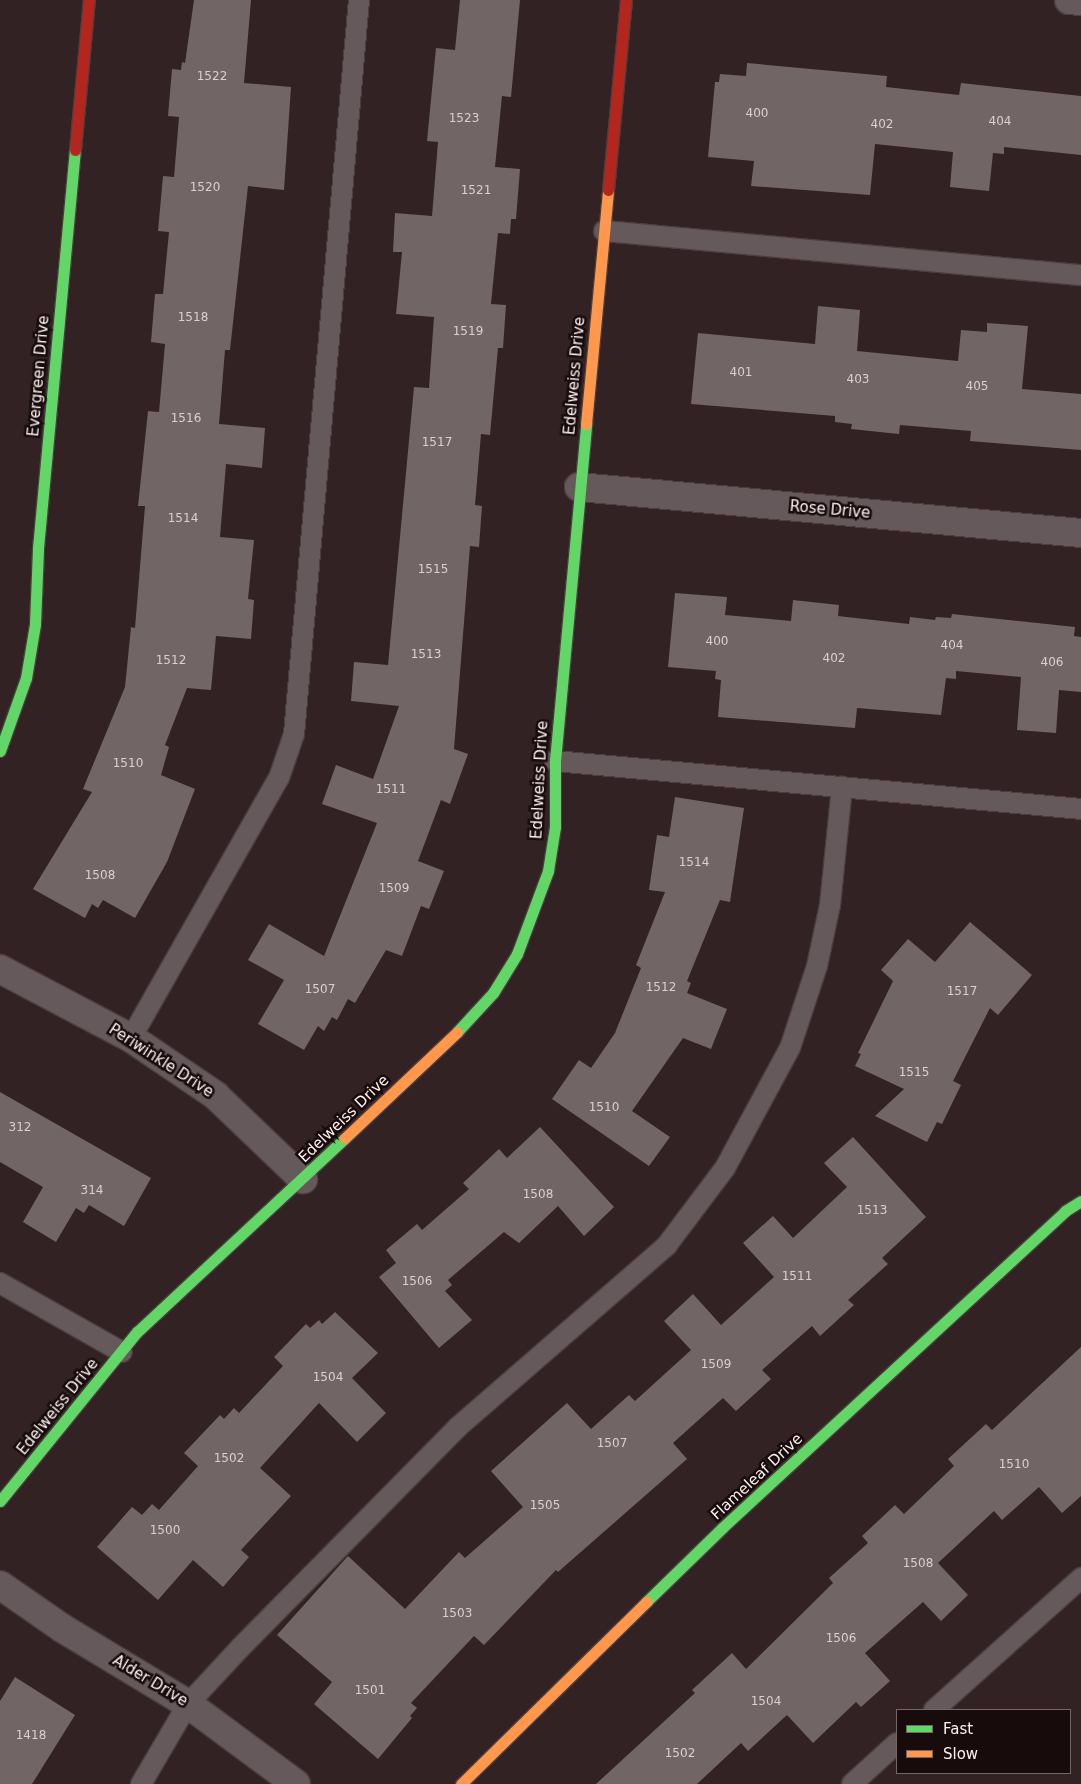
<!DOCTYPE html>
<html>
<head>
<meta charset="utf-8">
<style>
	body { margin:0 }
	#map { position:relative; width:1081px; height:1784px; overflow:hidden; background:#322224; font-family:"DejaVu Sans",sans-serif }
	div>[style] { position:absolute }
	.building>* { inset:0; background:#726566 }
	.roads { filter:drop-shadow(1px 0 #4a3e3f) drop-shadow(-1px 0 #4a3e3f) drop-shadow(0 1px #4a3e3f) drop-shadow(0 -1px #4a3e3f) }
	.lane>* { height:20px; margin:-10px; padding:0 10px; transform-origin:10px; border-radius:10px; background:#66595b }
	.street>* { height:28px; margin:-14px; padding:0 14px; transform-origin:14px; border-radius:14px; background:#66595b }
	.fast>* { height:11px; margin:-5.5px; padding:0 5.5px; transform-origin:5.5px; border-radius:5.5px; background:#63d668 }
	.slow>* { height:11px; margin:-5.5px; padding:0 5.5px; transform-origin:5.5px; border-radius:5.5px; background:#ff974d }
	.jam>* { height:11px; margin:-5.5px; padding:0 5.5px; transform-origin:5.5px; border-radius:5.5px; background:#b3261e }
	span { translate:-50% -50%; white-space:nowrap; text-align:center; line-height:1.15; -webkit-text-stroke:5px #170b0c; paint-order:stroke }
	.number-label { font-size:12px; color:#dbcfd0 }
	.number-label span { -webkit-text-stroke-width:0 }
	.street-label { font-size:15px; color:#fef2f3 }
	.legend { position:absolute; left:896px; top:1709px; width:175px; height:65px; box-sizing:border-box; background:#170b0c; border:1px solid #736768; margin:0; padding:6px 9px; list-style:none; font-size:15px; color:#fef2f3 }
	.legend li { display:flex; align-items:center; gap:10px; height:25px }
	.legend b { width:25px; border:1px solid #736768 }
</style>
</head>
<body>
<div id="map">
	<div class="building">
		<i style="clip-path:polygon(194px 0,251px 0,244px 83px,291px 87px,284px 190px,248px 186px,230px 350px,225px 350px,219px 424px,265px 428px,262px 468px,226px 464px,220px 537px,254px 540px,248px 599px,254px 600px,251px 639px,216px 636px,211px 690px,187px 688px,165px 745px,169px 747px,161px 775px,195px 789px,167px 862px,135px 918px,103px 900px,98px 908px,92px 904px,85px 918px,33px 889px,92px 792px,83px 789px,125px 687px,131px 627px,135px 628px,145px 506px,138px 506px,148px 411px,159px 412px,165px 344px,151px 342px,155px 294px,163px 294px,169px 232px,158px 231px,163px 176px,174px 177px,179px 117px,168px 116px,172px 69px,181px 70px,182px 62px,185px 63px)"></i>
		<i style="clip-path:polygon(460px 0,520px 0,511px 97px,502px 96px,495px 167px,520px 169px,516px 219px,511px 219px,510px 234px,498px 233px,491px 304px,506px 305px,503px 348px,498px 348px,490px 435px,481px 434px,475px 505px,482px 506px,479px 547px,470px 546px,454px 749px,468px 754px,450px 804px,441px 800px,418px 861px,444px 871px,429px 909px,421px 906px,402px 956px,386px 950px,355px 1003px,348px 999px,337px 1020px,332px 1017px,324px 1031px,318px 1026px,304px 1050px,258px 1024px,284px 980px,248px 960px,269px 924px,324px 956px,377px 823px,322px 804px,336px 765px,373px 779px,399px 706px,351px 701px,354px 662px,388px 665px,414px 387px,429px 388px,434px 317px,396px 314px,402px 252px,393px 252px,395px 213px,432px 216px,438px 142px,427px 141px,436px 48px,455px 50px)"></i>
		<i style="clip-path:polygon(747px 63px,887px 76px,886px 87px,959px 95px,961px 83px,1081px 96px,1081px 155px,1004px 147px,1004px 154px,993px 153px,989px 191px,950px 187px,953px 152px,875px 144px,870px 195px,751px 186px,754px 161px,708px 157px,715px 82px,719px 82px,720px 74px,746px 76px)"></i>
		<i style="clip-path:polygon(818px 306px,860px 310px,857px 351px,958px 361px,961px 330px,987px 332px,987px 323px,1028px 326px,1022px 389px,1081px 394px,1081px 450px,970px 441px,971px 431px,900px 425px,899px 434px,851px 429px,852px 424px,835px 422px,835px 416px,691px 404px,698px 333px,815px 344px)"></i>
		<i style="clip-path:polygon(675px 593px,727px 597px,725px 615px,791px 621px,793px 600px,839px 605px,838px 616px,909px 624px,910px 617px,935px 620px,936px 617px,951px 618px,952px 614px,1075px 627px,1074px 636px,1081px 637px,1081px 692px,1059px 690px,1056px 733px,1017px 730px,1021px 677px,956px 671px,956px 679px,946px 678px,941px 715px,857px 708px,855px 728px,718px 717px,721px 680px,715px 679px,716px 671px,668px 667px)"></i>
		<i style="clip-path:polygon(675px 797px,744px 808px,730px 902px,720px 900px,687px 981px,691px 983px,687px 993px,727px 1009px,711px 1049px,683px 1038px,632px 1111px,670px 1137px,649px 1166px,552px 1099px,579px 1060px,591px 1068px,615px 1033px,641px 968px,636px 965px,665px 892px,649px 890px,657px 835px,669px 837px)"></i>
		<i style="clip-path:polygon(970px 922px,1032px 975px,998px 1015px,990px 1008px,953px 1081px,961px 1085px,942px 1124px,937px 1122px,927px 1142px,875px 1116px,904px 1089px,855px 1066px,861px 1054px,858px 1053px,893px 981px,881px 970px,908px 939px,935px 962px)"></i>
		<i style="clip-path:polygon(0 1092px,151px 1178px,124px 1226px,89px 1205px,84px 1213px,76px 1208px,56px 1242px,23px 1222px,43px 1187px,0 1162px)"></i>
		<i style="clip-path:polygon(540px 1127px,614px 1207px,584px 1236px,558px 1206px,519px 1243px,504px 1232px,448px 1280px,452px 1285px,445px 1291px,472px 1320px,439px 1348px,379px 1277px,396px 1263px,386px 1250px,417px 1224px,422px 1230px,469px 1189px,463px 1183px,499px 1149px,507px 1158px)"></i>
		<i style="clip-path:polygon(853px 1137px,926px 1217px,882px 1258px,888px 1264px,848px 1300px,854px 1305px,820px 1336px,812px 1326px,762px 1370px,771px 1379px,736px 1411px,723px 1398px,673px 1443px,687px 1459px,558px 1572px,556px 1570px,484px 1645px,474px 1636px,411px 1703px,417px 1708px,410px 1716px,412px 1718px,378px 1759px,314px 1704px,332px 1682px,277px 1635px,348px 1556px,405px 1609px,459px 1552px,465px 1558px,523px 1507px,491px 1471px,567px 1403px,591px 1429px,629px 1395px,635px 1401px,691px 1350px,664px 1321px,693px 1294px,721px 1325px,774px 1277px,743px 1243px,773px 1216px,793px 1238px,847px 1187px,824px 1163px)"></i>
		<i style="clip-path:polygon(335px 1312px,378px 1353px,352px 1378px,386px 1413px,357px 1442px,319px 1403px,260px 1468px,291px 1496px,241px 1550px,249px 1557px,223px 1587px,193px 1560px,158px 1600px,97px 1547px,132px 1507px,142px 1515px,152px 1504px,159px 1510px,198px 1466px,184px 1453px,220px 1415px,224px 1419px,234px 1408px,239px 1413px,283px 1366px,274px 1357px,306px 1324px,310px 1328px,319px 1320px,322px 1324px)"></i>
		<i style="clip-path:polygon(1081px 1347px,1081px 1496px,1062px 1513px,1039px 1487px,1002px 1520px,994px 1511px,938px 1563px,968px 1595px,941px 1621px,923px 1602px,865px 1653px,890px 1681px,861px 1707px,856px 1702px,813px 1743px,787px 1715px,748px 1751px,741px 1743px,697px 1784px,596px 1784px,695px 1693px,692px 1690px,732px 1653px,746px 1669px,833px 1583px,829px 1578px,868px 1543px,862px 1536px,895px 1505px,904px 1514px,954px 1466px,948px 1459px,986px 1424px,992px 1430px)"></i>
		<i style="clip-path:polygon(15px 1677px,75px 1715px,32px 1784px,0 1784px,0 1701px)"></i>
	</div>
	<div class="roads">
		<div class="lane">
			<i style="left:604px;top:231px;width:479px;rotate:5.3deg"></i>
			<i style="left:555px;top:761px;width:528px;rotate:5.21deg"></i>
			<i style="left:131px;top:1038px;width:299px;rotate:-60.4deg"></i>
			<i style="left:279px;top:778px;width:46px;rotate:-71.2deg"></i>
			<i style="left:294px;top:734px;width:737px;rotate:-84.94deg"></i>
			<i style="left:0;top:1283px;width:140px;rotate:29.5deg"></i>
			<i style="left:934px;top:1710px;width:198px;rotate:-41.9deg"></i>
			<i style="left:141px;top:1784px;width:93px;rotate:-59.6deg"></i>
			<i style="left:188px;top:1704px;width:76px;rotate:-47.1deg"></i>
			<i style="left:240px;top:1648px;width:310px;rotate:-45.4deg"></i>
			<i style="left:458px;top:1427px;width:277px;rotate:-41deg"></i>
			<i style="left:667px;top:1245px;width:96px;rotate:-53deg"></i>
			<i style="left:725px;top:1168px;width:136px;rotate:-61.6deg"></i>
			<i style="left:790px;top:1048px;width:86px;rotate:-71.8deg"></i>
			<i style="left:817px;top:966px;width:62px;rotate:-78deg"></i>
			<i style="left:830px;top:905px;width:119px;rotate:-84.2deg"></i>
			<i style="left:852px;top:1784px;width:61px;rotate:-42.3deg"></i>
		</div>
		<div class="street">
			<i style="left:1069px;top:0;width:12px;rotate:5deg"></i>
			<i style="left:579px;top:487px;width:504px;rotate:5.24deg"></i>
			<i style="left:0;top:969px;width:148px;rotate:27.8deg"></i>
			<i style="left:131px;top:1038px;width:102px;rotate:34.2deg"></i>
			<i style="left:215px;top:1095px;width:122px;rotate:43.7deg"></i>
			<i style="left:0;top:1585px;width:75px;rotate:34.7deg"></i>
			<i style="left:62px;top:1628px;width:147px;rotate:31.1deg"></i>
			<i style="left:188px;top:1704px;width:134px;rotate:36.5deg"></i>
		</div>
		<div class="fast">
			<i style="left:0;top:751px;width:77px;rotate:-70.4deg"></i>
			<i style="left:26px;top:678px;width:55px;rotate:-80.5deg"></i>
			<i style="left:35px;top:624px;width:76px;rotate:-87.7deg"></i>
			<i style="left:38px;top:548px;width:400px;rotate:-84.7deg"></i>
			<i style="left:457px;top:1032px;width:53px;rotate:-47.3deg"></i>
			<i style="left:493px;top:993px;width:46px;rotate:-58.4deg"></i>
			<i style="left:517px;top:954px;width:89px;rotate:-69.5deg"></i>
			<i style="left:548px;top:871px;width:45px;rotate:-81deg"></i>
			<i style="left:555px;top:827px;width:66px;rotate:-90deg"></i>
			<i style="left:555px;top:761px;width:338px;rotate:-84.7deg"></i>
			<i style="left:0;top:1501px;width:218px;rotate:-51deg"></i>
			<i style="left:137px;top:1332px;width:284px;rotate:-43deg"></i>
			<i style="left:646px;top:1602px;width:106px;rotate:-44.2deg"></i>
			<i style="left:722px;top:1528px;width:467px;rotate:-42.7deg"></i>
			<i style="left:1065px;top:1211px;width:19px;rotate:-32deg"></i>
		</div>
		<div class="slow">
			<i style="left:586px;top:424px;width:235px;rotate:-84.6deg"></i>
			<i style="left:345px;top:1138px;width:154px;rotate:-43.4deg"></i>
			<i style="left:461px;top:1784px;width:260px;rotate:-44.5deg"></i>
		</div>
		<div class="jam">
			<i style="left:75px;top:150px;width:151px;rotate:-84.7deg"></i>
			<i style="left:608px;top:190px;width:191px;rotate:-84.6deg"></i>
		</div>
	</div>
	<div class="number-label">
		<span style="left:212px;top:77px">1522</span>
		<span style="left:757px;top:114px">400</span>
		<span style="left:464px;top:119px">1523</span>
		<span style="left:1000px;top:122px">404</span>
		<span style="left:882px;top:125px">402</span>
		<span style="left:205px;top:188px">1520</span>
		<span style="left:476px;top:191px">1521</span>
		<span style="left:193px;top:318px">1518</span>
		<span style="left:468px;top:332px">1519</span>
		<span style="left:741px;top:373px">401</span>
		<span style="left:858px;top:380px">403</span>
		<span style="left:977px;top:387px">405</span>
		<span style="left:186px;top:419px">1516</span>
		<span style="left:437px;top:443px">1517</span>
		<span style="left:183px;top:519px">1514</span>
		<span style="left:433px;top:570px">1515</span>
		<span style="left:717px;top:642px">400</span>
		<span style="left:952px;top:646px">404</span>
		<span style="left:426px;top:655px">1513</span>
		<span style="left:834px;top:659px">402</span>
		<span style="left:171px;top:661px">1512</span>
		<span style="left:1052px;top:663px">406</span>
		<span style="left:128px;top:764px">1510</span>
		<span style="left:391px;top:790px">1511</span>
		<span style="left:694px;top:863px">1514</span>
		<span style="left:100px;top:876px">1508</span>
		<span style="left:394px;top:889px">1509</span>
		<span style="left:661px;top:988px">1512</span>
		<span style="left:320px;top:990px">1507</span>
		<span style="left:962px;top:992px">1517</span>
		<span style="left:914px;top:1073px">1515</span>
		<span style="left:604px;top:1108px">1510</span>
		<span style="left:20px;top:1128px">312</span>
		<span style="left:92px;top:1191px">314</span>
		<span style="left:538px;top:1195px">1508</span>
		<span style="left:872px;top:1211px">1513</span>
		<span style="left:797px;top:1277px">1511</span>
		<span style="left:417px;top:1282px">1506</span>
		<span style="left:716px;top:1365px">1509</span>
		<span style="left:328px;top:1378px">1504</span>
		<span style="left:612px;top:1444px">1507</span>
		<span style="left:229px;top:1459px">1502</span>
		<span style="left:1014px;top:1465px">1510</span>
		<span style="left:545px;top:1506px">1505</span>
		<span style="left:165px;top:1531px">1500</span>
		<span style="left:918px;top:1564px">1508</span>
		<span style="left:457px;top:1614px">1503</span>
		<span style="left:841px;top:1639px">1506</span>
		<span style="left:370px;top:1691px">1501</span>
		<span style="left:766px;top:1702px">1504</span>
		<span style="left:31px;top:1736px">1418</span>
		<span style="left:680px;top:1754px">1502</span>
	</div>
	<div class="street-label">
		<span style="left:39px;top:376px;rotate:-85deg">Evergreen Drive</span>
		<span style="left:575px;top:376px;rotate:-85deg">Edelweiss Drive</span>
		<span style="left:830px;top:510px;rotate:5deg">Rose Drive</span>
		<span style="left:540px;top:780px;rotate:-87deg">Edelweiss Drive</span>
		<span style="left:161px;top:1061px;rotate:33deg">Periwinkle Drive</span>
		<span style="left:344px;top:1119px;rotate:-44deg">Edelweiss Drive</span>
		<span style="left:58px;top:1407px;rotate:-51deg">Edelweiss Drive</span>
		<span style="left:757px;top:1477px;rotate:-43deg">Flameleaf Drive</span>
		<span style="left:150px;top:1681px;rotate:31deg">Alder Drive</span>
	</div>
	<ul class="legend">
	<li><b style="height:6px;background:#63d668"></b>Fast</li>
	<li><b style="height:6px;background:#ff974d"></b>Slow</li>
	</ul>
</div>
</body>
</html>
